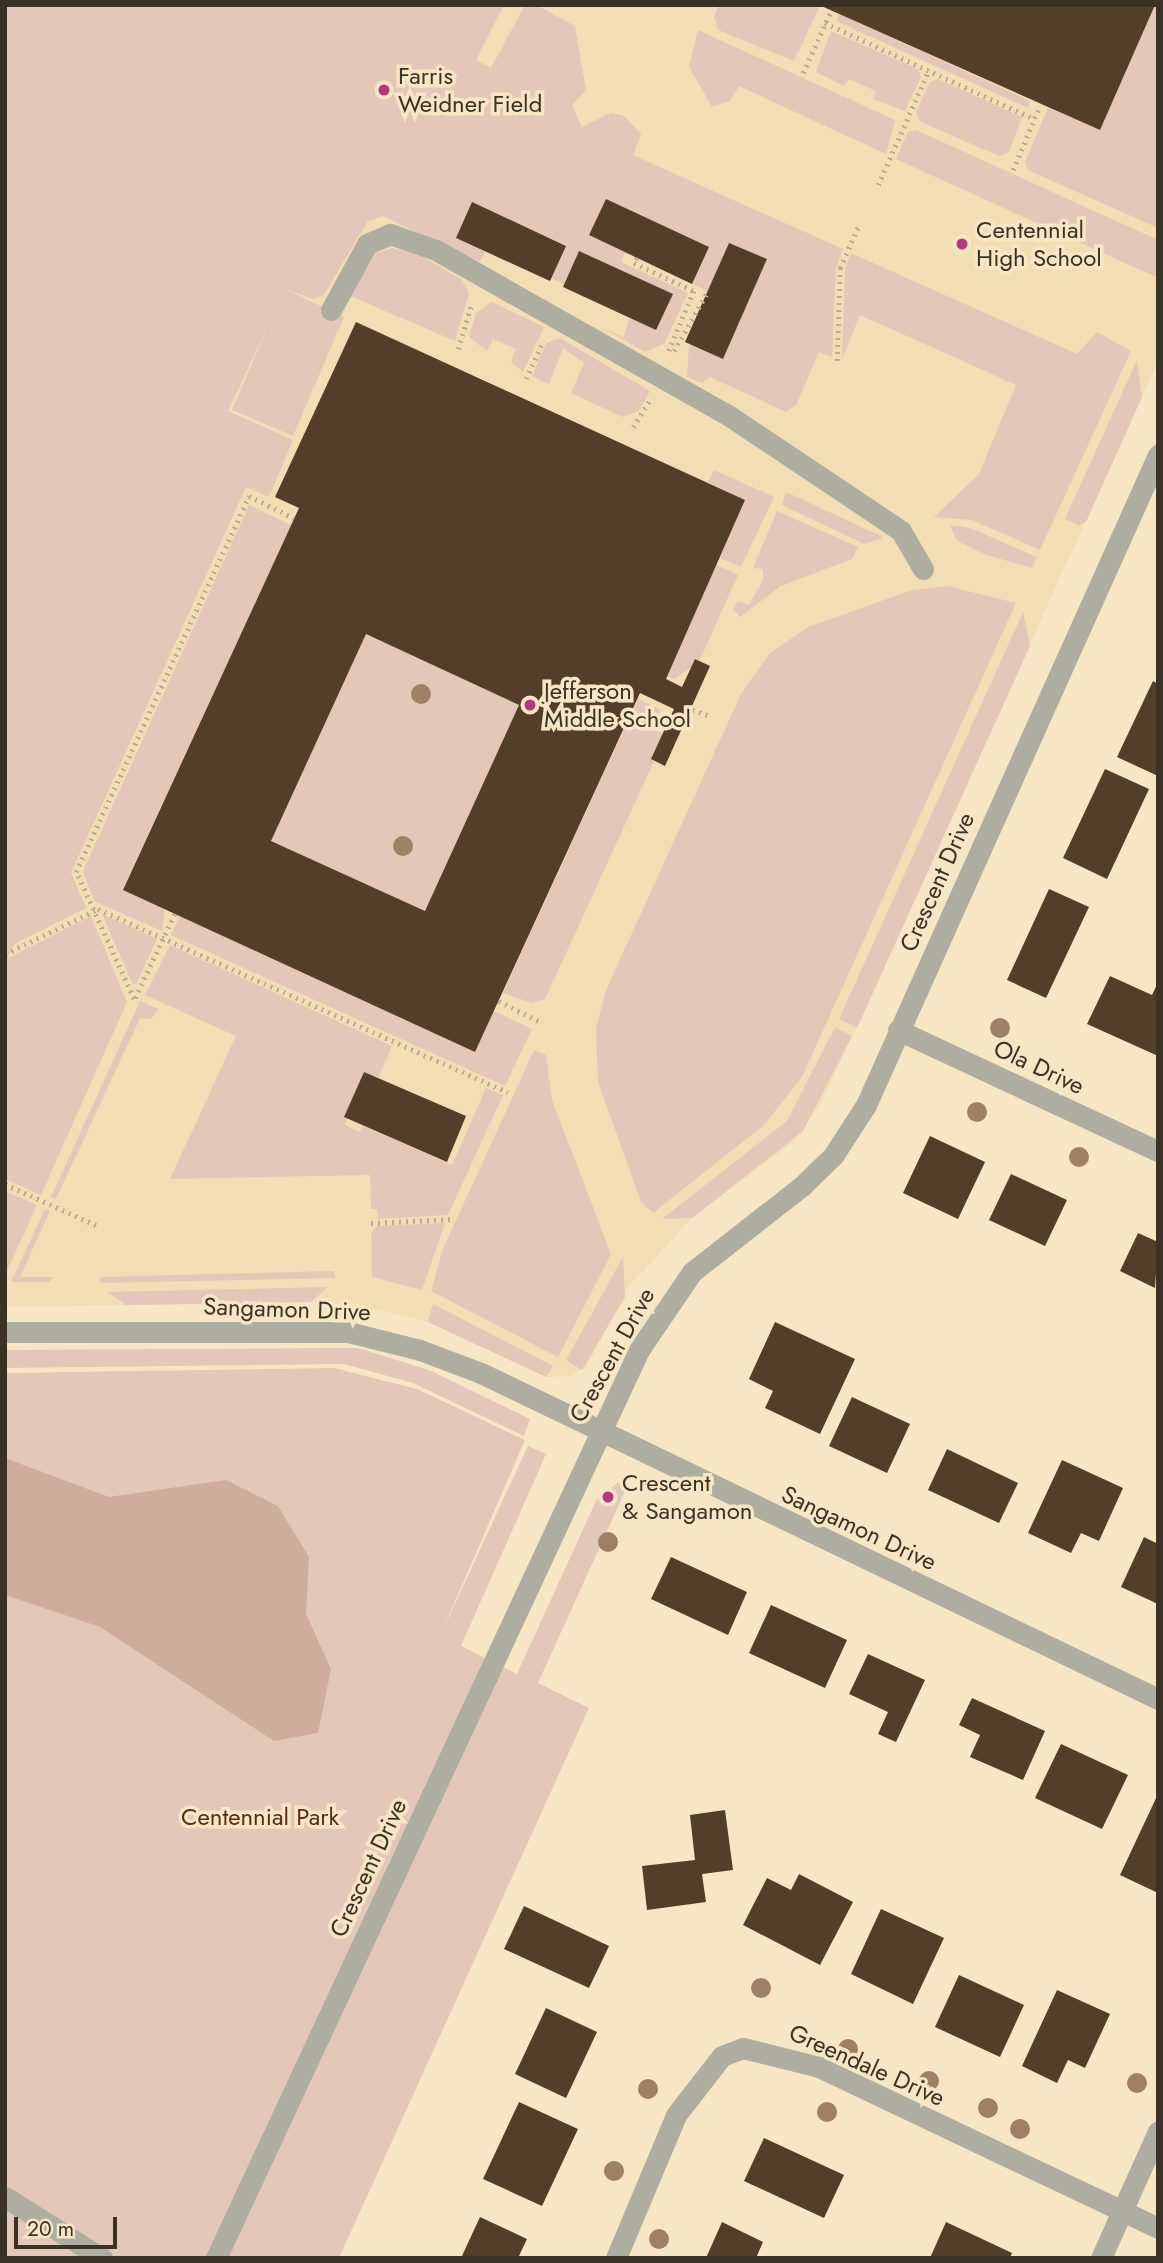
<!DOCTYPE html>
<html>
<head>
<meta charset="utf-8">
<style>
	body { margin:0 }
	#map { position:relative; width:1163px; height:2263px; overflow:hidden; background:#f7e6c4; font-family:Jost,sans-serif }
	div>[style] { position:absolute }
	.built>* { inset:0; background:#f2deb4 }
	.green>* { inset:0; background:#e3c7b9 }
	.forest>* { inset:0; background:#cead9f }
	.building>* { inset:0; background:#523e29 }
	.path>* { height:4.5px; margin-top:-2.25px; transform-origin:0; background:repeating-linear-gradient(90deg,#bbad92 0 2px,transparent 0 7px) }
	.minor>* { height:21px; margin:-10.5px; padding:0 10.5px; transform-origin:10.5px; border-radius:10.5px; background:#aeaea0 }
	.trees>* { width:20px; height:20px; margin:-10px; border-radius:50%; background:#a08064 }
	.dots>* { width:19px; height:19px; translate:-50% -50%; box-sizing:border-box; border:4px solid #f7e6c4; border-radius:50% }
	span { translate:-50% -50%; white-space:nowrap; text-align:center; line-height:1.15; -webkit-text-stroke:7px #f7e6c4; paint-order:stroke }
	.poi-label { font-size:24px; color:#393225 }
	.left { translate:0 -50%; text-align:left }
	.street-label { font-size:24px; color:#393225 }
	.park-label { font-size:24px; color:#582c15 }
	.frame { position:absolute; inset:0; border:7px solid #393225; pointer-events:none }
	.scale { position:absolute; left:14px; top:2217px; width:103px; height:32px; box-sizing:border-box; border:4px solid #393225; border-top:0; padding-left:9px; font-size:21px; line-height:24px; white-space:nowrap; color:#393225; -webkit-text-stroke:5px #f7e6c4; paint-order:stroke }
</style>
</head>
<body>
<div id="map">
	<div class="built">
		<i style="clip-path:polygon(5px 5px,1158px 5px,1158px 360px,1142px 397px,822px 1102px,792px 1143px,692px 1218px,628px 1287px,587px 1366px,571px 1376px,546px 1377px,428px 1322px,370px 1308px,311px 1302px,5px 1307px)"></i>
	</div>
	<div class="green">
		<i style="clip-path:polygon(5px 5px,504px 5px,476px 60px,491px 68px,525px 5px,540px 7px,575px 26px,586px 90px,572px 105px,582px 127px,611px 113px,624px 116px,641px 134px,633px 155px,843px 249px,836px 268px,832px 357px,819px 352px,796px 405px,786px 412px,710px 377px,702px 383px,687px 377px,689px 344px,723px 358px,767px 259px,729px 243px,708px 291px,692px 284px,709px 247px,606px 199px,589px 235px,625px 252px,621px 262px,688px 293px,664px 344px,645px 352px,603px 328px,623px 337px,630px 318px,656px 330px,673px 294px,579px 251px,564px 284px,551px 278px,566px 245px,473px 203px,456px 238px,485px 252px,479px 263px,383px 216px,368px 221px,323px 296px,313px 299px,285px 289px,344px 317px,293px 436px,232px 410px,268px 326px,228px 411px,293px 440px,269px 497px,246px 487px,71px 873px,86px 908px,14px 944px,8px 958px,91px 916px,127px 1002px,41px 1195px,5px 1179px)"></i>
		<i style="clip-path:polygon(719px 5px,819px 5px,820px 6px,794px 61px,718px 30px,714px 17px)"></i>
		<i style="clip-path:polygon(1155px 5px,1158px 5px,1158px 228px,1028px 170px,1025px 162px,1048px 108px,1100px 130px)"></i>
		<i style="clip-path:polygon(839px 14px,1030px 101px,1028px 108px,836px 21px)"></i>
		<i style="clip-path:polygon(698px 30px,895px 120px,886px 154px,739px 86px,730px 101px,712px 107px,689px 67px)"></i>
		<i style="clip-path:polygon(831px 31px,918px 69px,921px 77px,905px 111px,873px 99px,876px 91px,849px 79px,844px 86px,816px 72px)"></i>
		<i style="clip-path:polygon(938px 79px,1022px 117px,1009px 152px,999px 156px,919px 121px,916px 112px,930px 82px)"></i>
		<i style="clip-path:polygon(916px 130px,1158px 240px,1158px 278px,896px 159px,908px 132px)"></i>
		<i style="clip-path:polygon(391px 248px,416px 253px,461px 279px,469px 293px,455px 341px,348px 295px,373px 255px)"></i>
		<i style="clip-path:polygon(851px 253px,1077px 354px,1097px 332px,1131px 351px,1040px 550px,972px 520px,934px 517px,979px 474px,1016px 385px,860px 315px,842px 359px,845px 269px)"></i>
		<i style="clip-path:polygon(492px 302px,544px 327px,523px 372px,511px 362px,516px 349px,493px 339px,487px 351px,469px 337px,476px 313px)"></i>
		<i style="clip-path:polygon(560px 338px,650px 391px,639px 411px,623px 417px,571px 393px,584px 363px,563px 348px,549px 384px,532px 376px,546px 343px)"></i>
		<i style="clip-path:polygon(1137px 360px,1142px 397px,1086px 522px,1079px 525px,1065px 519px)"></i>
		<i style="clip-path:polygon(714px 470px,774px 497px,741px 567px,720px 558px,745px 500px,708px 482px)"></i>
		<i style="clip-path:polygon(786px 492px,881px 536px,883px 538px,864px 544px,782px 505px)"></i>
		<i style="clip-path:polygon(249px 505px,291px 525px,123px 889px,165px 909px,162px 931px,94px 901px,83px 871px)"></i>
		<i style="clip-path:polygon(777px 511px,858px 547px,852px 559px,781px 586px,740px 617px,733px 609px,738px 601px,749px 605px,763px 580px,763px 569px,753px 568px)"></i>
		<i style="clip-path:polygon(950px 525px,970px 528px,1037px 557px,1032px 568px,984px 554px,957px 541px)"></i>
		<i style="clip-path:polygon(716px 565px,738px 575px,699px 662px,675px 679px,667px 676px)"></i>
		<i style="clip-path:polygon(947px 586px,1016px 603px,802px 1077px,764px 1125px,653px 1213px,641px 1202px,598px 1082px,596px 1028px,606px 990px,741px 694px,770px 653px,808px 627px,912px 590px)"></i>
		<i style="clip-path:polygon(1023px 612px,1030px 646px,857px 1028px,839px 1019px)"></i>
		<i style="clip-path:polygon(366px 634px,519px 705px,425px 911px,271px 841px)"></i>
		<i style="clip-path:polygon(638px 699px,661px 710px,652px 728px,666px 735px,545px 999px,532px 1003px,503px 993px)"></i>
		<i style="clip-path:polygon(102px 914px,157px 939px,136px 984px,132px 983px)"></i>
		<i style="clip-path:polygon(180px 915px,475px 1052px,494px 1011px,532px 1029px,505px 1086px,171px 935px)"></i>
		<i style="clip-path:polygon(170px 945px,392px 1046px,378px 1078px,364px 1072px,345px 1125px,360px 1132px,363px 1126px,452px 1165px,486px 1088px,503px 1095px,448px 1215px,378px 1219px,377px 1209px,371px 1209px,370px 1175px,170px 1179px,236px 1036px,145px 995px)"></i>
		<i style="clip-path:polygon(140px 1001px,158px 1009px,151px 1019px,140px 1018px,56px 1199px,51px 1197px)"></i>
		<i style="clip-path:polygon(835px 1027px,852px 1036px,803px 1131px,692px 1218px,662px 1219px,787px 1121px)"></i>
		<i style="clip-path:polygon(534px 1050px,546px 1055px,552px 1100px,611px 1254px,558px 1357px,431px 1291px,443px 1249px)"></i>
		<i style="clip-path:polygon(5px 1191px,37px 1205px,5px 1275px)"></i>
		<i style="clip-path:polygon(45px 1209px,50px 1211px,20px 1277px,53px 1277px,50px 1282px,11px 1282px)"></i>
		<i style="clip-path:polygon(445px 1223px,422px 1290px,372px 1277px,371px 1233px,377px 1226px)"></i>
		<i style="clip-path:polygon(623px 1257px,625px 1297px,582px 1370px,566px 1360px)"></i>
		<i style="clip-path:polygon(334px 1271px,335px 1278px,100px 1283px,100px 1277px)"></i>
		<i style="clip-path:polygon(328px 1287px,311px 1302px,126px 1305px,107px 1292px)"></i>
		<i style="clip-path:polygon(433px 1304px,553px 1366px,546px 1377px,428px 1322px)"></i>
		<i style="clip-path:polygon(358px 1348px,429px 1370px,530px 1419px,524px 1436px,413px 1383px,344px 1364px,5px 1368px,5px 1350px)"></i>
		<i style="clip-path:polygon(334px 1368px,417px 1389px,525px 1440px,440px 1636px,528px 1446px,546px 1454px,461px 1646px,517px 1674px,596px 1501px,618px 1482px,627px 1487px,538px 1683px,589px 1708px,339px 2258px,5px 2258px,5px 1373px)"></i>
	</div>
	<div class="forest">
		<i style="clip-path:polygon(5px 1458px,109px 1497px,226px 1480px,278px 1506px,309px 1557px,306px 1614px,331px 1669px,318px 1733px,274px 1741px,100px 1627px,5px 1595px)"></i>
	</div>
	<div class="building">
		<i style="clip-path:polygon(819px 5px,1155px 5px,1100px 130px)"></i>
		<i style="clip-path:polygon(606px 199px,709px 247px,692px 284px,589px 235px)"></i>
		<i style="clip-path:polygon(472px 202px,566px 246px,550px 281px,456px 238px)"></i>
		<i style="clip-path:polygon(729px 243px,767px 259px,723px 359px,685px 342px)"></i>
		<i style="clip-path:polygon(579px 251px,673px 294px,656px 330px,563px 287px)"></i>
		<i style="clip-path:polygon(evenodd,356px 322px,745px 500px,666px 679px,682px 687px,695px 659px,710px 666px,665px 766px,651px 759px,674px 709px,640px 693px,475px 1052px,123px 890px,299px 508px,275px 497px,356px 322px,366px 634px,519px 705px,425px 911px,271px 841px,366px 634px)"></i>
		<i style="clip-path:polygon(1153px 681px,1158px 684px,1158px 776px,1117px 757px)"></i>
		<i style="clip-path:polygon(1105px 769px,1149px 789px,1107px 879px,1063px 858px)"></i>
		<i style="clip-path:polygon(1049px 889px,1089px 907px,1046px 998px,1007px 980px)"></i>
		<i style="clip-path:polygon(1110px 976px,1152px 995px,1158px 982px,1158px 1056px,1087px 1024px)"></i>
		<i style="clip-path:polygon(364px 1072px,466px 1116px,447px 1162px,344px 1117px)"></i>
		<i style="clip-path:polygon(930px 1136px,985px 1162px,958px 1219px,903px 1193px)"></i>
		<i style="clip-path:polygon(1011px 1174px,1067px 1200px,1045px 1246px,989px 1220px)"></i>
		<i style="clip-path:polygon(1138px 1233px,1158px 1242px,1155px 1288px,1120px 1271px)"></i>
		<i style="clip-path:polygon(775px 1322px,855px 1359px,820px 1434px,765px 1408px,773px 1391px,749px 1379px)"></i>
		<i style="clip-path:polygon(852px 1397px,910px 1424px,887px 1473px,829px 1446px)"></i>
		<i style="clip-path:polygon(947px 1449px,1018px 1483px,999px 1523px,928px 1490px)"></i>
		<i style="clip-path:polygon(1062px 1460px,1123px 1488px,1099px 1541px,1081px 1533px,1071px 1553px,1028px 1533px)"></i>
		<i style="clip-path:polygon(1144px 1537px,1158px 1544px,1158px 1604px,1121px 1587px)"></i>
		<i style="clip-path:polygon(671px 1557px,747px 1592px,728px 1635px,651px 1599px)"></i>
		<i style="clip-path:polygon(771px 1605px,847px 1640px,825px 1688px,749px 1653px)"></i>
		<i style="clip-path:polygon(868px 1654px,925px 1680px,896px 1742px,878px 1734px,888px 1712px,849px 1694px)"></i>
		<i style="clip-path:polygon(972px 1698px,1045px 1731px,1023px 1780px,970px 1757px,980px 1735px,959px 1725px)"></i>
		<i style="clip-path:polygon(1061px 1744px,1128px 1775px,1102px 1829px,1035px 1798px)"></i>
		<i style="clip-path:polygon(1158px 1794px,1158px 1893px,1120px 1875px)"></i>
		<i style="clip-path:polygon(725px 1810px,733px 1870px,702px 1874px,706px 1902px,647px 1910px,642px 1866px,695px 1860px,690px 1815px)"></i>
		<i style="clip-path:polygon(799px 1874px,853px 1902px,820px 1965px,743px 1925px,767px 1878px,791px 1890px)"></i>
		<i style="clip-path:polygon(524px 1906px,609px 1946px,589px 1988px,504px 1949px)"></i>
		<i style="clip-path:polygon(881px 1909px,944px 1938px,913px 2004px,851px 1974px)"></i>
		<i style="clip-path:polygon(959px 1975px,1024px 2005px,1000px 2057px,935px 2027px)"></i>
		<i style="clip-path:polygon(1057px 1990px,1110px 2014px,1085px 2068px,1068px 2060px,1057px 2083px,1022px 2066px)"></i>
		<i style="clip-path:polygon(546px 2008px,597px 2032px,566px 2098px,515px 2074px)"></i>
		<i style="clip-path:polygon(519px 2102px,578px 2129px,542px 2206px,483px 2179px)"></i>
		<i style="clip-path:polygon(764px 2138px,844px 2175px,824px 2218px,744px 2181px)"></i>
		<i style="clip-path:polygon(480px 2217px,527px 2239px,518px 2258px,461px 2258px)"></i>
		<i style="clip-path:polygon(722px 2222px,763px 2242px,756px 2258px,706px 2258px)"></i>
		<i style="clip-path:polygon(946px 2222px,1012px 2253px,1010px 2258px,930px 2258px)"></i>
	</div>
	<div class="path">
		<i style="left:825px;top:23px;width:231px;rotate:24.6deg"></i>
		<i style="left:803px;top:73px;width:68px;rotate:-65.7deg"></i>
		<i style="left:1013px;top:170px;width:70px;rotate:-67.4deg"></i>
		<i style="left:878px;top:185px;width:126px;rotate:-66.1deg"></i>
		<i style="left:637px;top:258px;width:6px;rotate:121deg"></i>
		<i style="left:634px;top:263px;width:66px;rotate:25deg"></i>
		<i style="left:694px;top:291px;width:65px;rotate:112.6deg"></i>
		<i style="left:458px;top:349px;width:48px;rotate:-73.1deg"></i>
		<i style="left:674px;top:351px;width:67px;rotate:-60.4deg"></i>
		<i style="left:837px;top:361px;width:93px;rotate:-88.2deg"></i>
		<i style="left:840px;top:268px;width:47px;rotate:-66.2deg"></i>
		<i style="left:526px;top:379px;width:42px;rotate:-65.9deg"></i>
		<i style="left:633px;top:427px;width:31px;rotate:-58deg"></i>
		<i style="left:686px;top:707px;width:25px;rotate:21deg"></i>
		<i style="left:5px;top:954px;width:103px;rotate:-25.8deg"></i>
		<i style="left:98px;top:909px;width:449px;rotate:24.1deg"></i>
		<i style="left:135px;top:998px;width:94px;rotate:-64.8deg"></i>
		<i style="left:134px;top:999px;width:140px;rotate:-114.5deg"></i>
		<i style="left:76px;top:872px;width:414px;rotate:-65.3deg"></i>
		<i style="left:249px;top:496px;width:50px;rotate:26.1deg"></i>
		<i style="left:499px;top:1001px;width:45px;rotate:26.6deg"></i>
		<i style="left:5px;top:1184px;width:100px;rotate:24.3deg"></i>
		<i style="left:371px;top:1223px;width:81px;rotate:-2.8deg"></i>
	</div>
	<div class="minor">
		<i style="left:331px;top:310px;width:75px;rotate:-61.4deg"></i>
		<i style="left:367px;top:244px;width:25px;rotate:-23deg"></i>
		<i style="left:390px;top:234px;width:49px;rotate:19.2deg"></i>
		<i style="left:436px;top:250px;width:335px;rotate:29.5deg"></i>
		<i style="left:728px;top:415px;width:208px;rotate:33.8deg"></i>
		<i style="left:901px;top:531px;width:44px;rotate:59.9deg"></i>
		<i style="left:898px;top:1030px;width:287px;rotate:25deg"></i>
		<i style="left:5px;top:1332px;width:343px"></i>
		<i style="left:348px;top:1332px;width:74px;rotate:14deg"></i>
		<i style="left:420px;top:1350px;width:65px;rotate:20.7deg"></i>
		<i style="left:481px;top:1373px;width:751px;rotate:25.71deg"></i>
		<i style="left:5px;top:2197px;width:115px;rotate:32.2deg"></i>
		<i style="left:216px;top:2258px;width:1002px;rotate:-65.02deg"></i>
		<i style="left:639px;top:1350px;width:94px;rotate:-55.8deg"></i>
		<i style="left:692px;top:1272px;width:140px;rotate:-38deg"></i>
		<i style="left:802px;top:1186px;width:43px;rotate:-44.1deg"></i>
		<i style="left:833px;top:1156px;width:61px;rotate:-57.1deg"></i>
		<i style="left:866px;top:1105px;width:713px;rotate:-65.81deg"></i>
		<i style="left:616px;top:2258px;width:155px;rotate:-67.2deg"></i>
		<i style="left:676px;top:2115px;width:75px;rotate:-52.1deg"></i>
		<i style="left:722px;top:2056px;width:22px;rotate:-21deg"></i>
		<i style="left:743px;top:2048px;width:78px;rotate:14deg"></i>
		<i style="left:819px;top:2067px;width:375px;rotate:25.4deg"></i>
		<i style="left:1101px;top:2258px;width:139px;rotate:-65.8deg"></i>
	</div>
	<div class="trees">
		<i style="left:421px;top:694px"></i>
		<i style="left:403px;top:846px"></i>
		<i style="left:1000px;top:1028px"></i>
		<i style="left:977px;top:1112px"></i>
		<i style="left:1079px;top:1157px"></i>
		<i style="left:608px;top:1542px"></i>
		<i style="left:761px;top:1988px"></i>
		<i style="left:848px;top:2049px"></i>
		<i style="left:929px;top:2081px"></i>
		<i style="left:1137px;top:2083px"></i>
		<i style="left:648px;top:2089px"></i>
		<i style="left:988px;top:2108px"></i>
		<i style="left:827px;top:2112px"></i>
		<i style="left:1020px;top:2129px"></i>
		<i style="left:614px;top:2171px"></i>
		<i style="left:659px;top:2239px"></i>
	</div>
	<div class="dots">
		<i style="left:384px;top:90px;background:#b53682"></i>
		<i style="left:962px;top:244px;background:#b53682"></i>
		<i style="left:530px;top:705px;background:#b53682"></i>
		<i style="left:608px;top:1497px;background:#b53682"></i>
	</div>
	<div class="poi-label">
		<span class="left" style="left:398px;top:90px">Farris<br>Weidner Field</span>
		<span class="left" style="left:976px;top:244px">Centennial<br>High School</span>
		<span class="left" style="left:544px;top:705px">Jefferson<br>Middle School</span>
		<span class="left" style="left:622px;top:1497px">Crescent<br>&amp; Sangamon</span>
	</div>
	<div class="street-label">
		<span style="left:937px;top:882px;rotate:-66deg">Crescent Drive</span>
		<span style="left:1039px;top:1067px;rotate:25deg">Ola Drive</span>
		<span style="left:287px;top:1309px;rotate:2deg">Sangamon Drive</span>
		<span style="left:612px;top:1355px;rotate:-61deg">Crescent Drive</span>
		<span style="left:859px;top:1528px;rotate:25deg">Sangamon Drive</span>
		<span style="left:368px;top:1868px;rotate:-65deg">Crescent Drive</span>
		<span style="left:867px;top:2065px;rotate:24deg">Greendale Drive</span>
	</div>
	<div class="park-label">
		<span style="left:260px;top:1817px">Centennial Park</span>
	</div>
	<div class="frame"></div>
	<div class="scale">20 m</div>
</div>
</body>
</html>
